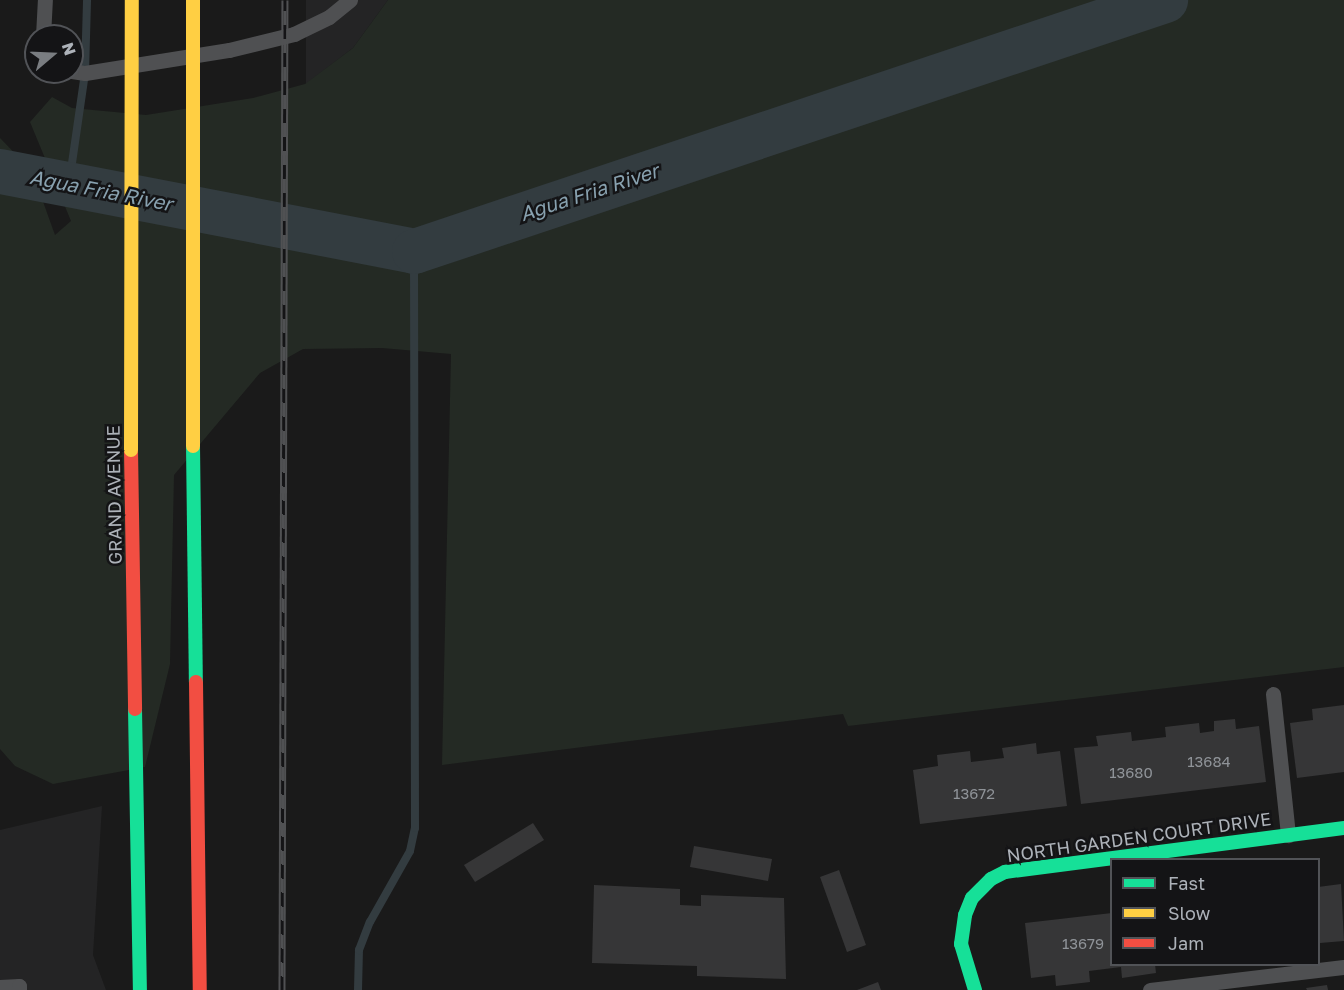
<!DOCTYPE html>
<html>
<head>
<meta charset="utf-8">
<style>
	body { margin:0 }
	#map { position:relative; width:1344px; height:990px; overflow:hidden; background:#1a1a1a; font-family:"Golos Text",sans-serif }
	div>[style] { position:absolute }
	.built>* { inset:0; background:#242425 }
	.green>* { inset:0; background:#242a24 }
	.stream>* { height:8px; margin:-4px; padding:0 4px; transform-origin:4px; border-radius:4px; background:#333c40 }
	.river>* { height:45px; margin:-22.5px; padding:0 22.5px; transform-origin:22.5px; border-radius:22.5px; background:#333c40 }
	.building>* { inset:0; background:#363637 }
	.lane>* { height:15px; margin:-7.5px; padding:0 7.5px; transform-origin:7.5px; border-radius:7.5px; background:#4f5052 }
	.fast>* { height:14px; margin:-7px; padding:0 7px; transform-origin:7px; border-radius:7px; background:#16e098 }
	.jam>* { height:14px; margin:-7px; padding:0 7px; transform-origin:7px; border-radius:7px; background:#f24e42 }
	.rail>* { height:7px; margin-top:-3.5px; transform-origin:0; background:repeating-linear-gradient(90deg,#141416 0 14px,#505153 0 28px); box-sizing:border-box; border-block:2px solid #505153 }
	.slow-bridge>* { height:14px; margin:-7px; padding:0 7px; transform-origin:7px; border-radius:7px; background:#ffcf43 }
	span { translate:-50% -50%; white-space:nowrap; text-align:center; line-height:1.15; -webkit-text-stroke:5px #141416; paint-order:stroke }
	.number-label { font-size:15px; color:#8f9398 }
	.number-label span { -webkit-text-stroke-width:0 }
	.street-label { font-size:18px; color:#adb2b9 }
	.water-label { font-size:20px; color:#88a1af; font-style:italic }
	.legend { position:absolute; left:1110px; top:858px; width:210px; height:108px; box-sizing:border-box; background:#141416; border:2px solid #515357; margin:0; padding:8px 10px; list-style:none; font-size:18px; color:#adb2b9 }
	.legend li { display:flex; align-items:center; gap:12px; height:30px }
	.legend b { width:30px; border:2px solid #515357 }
	.north { position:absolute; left:24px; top:24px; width:60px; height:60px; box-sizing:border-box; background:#141416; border:2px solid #515357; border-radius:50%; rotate:71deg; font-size:16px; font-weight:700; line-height:24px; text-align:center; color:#adb2b9 }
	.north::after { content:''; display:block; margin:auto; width:21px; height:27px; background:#7a7d81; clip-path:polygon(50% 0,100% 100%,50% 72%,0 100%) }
</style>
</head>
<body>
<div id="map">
	<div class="built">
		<i style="clip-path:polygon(306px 0,388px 0,353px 48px,306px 84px)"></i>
		<i style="clip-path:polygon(102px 806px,93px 955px,106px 990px,0 990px,0 830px)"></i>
	</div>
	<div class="green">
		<i style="clip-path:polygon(388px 0,1344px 0,1344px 667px,848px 726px,843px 714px,442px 765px,451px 354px,382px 348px,303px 349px,260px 373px,174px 475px,170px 664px,145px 767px,53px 784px,15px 766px,0 749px,0 138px,32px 171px,55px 235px,71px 221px,30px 122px,52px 97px,72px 108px,146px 115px,253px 98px,305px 84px,353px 48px)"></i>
	</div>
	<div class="stream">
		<i style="left:69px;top:184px;width:112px;rotate:-81.8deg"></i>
		<i style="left:85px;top:73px;width:73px;rotate:-88.4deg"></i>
		<i style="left:358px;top:990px;width:40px;rotate:-88.6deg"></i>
		<i style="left:359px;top:950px;width:30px;rotate:-69deg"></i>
		<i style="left:370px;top:922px;width:81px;rotate:-60.6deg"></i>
		<i style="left:410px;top:851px;width:24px;rotate:-78deg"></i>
		<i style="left:415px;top:828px;width:577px;rotate:-90.1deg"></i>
	</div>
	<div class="river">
		<i style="left:0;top:171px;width:422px;rotate:10.9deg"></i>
		<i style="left:414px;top:251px;width:792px;rotate:-18.48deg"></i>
	</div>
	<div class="building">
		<i style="clip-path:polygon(1344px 705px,1344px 772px,1297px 778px,1290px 723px,1313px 720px,1312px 709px)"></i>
		<i style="clip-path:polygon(1235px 719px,1236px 729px,1259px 726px,1266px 782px,1081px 804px,1074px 748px,1098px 746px,1096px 736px,1131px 732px,1132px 741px,1166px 737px,1165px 727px,1199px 723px,1200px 733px,1214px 731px,1214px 721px)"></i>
		<i style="clip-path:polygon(1036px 743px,1037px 754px,1060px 751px,1067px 806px,920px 824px,913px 770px,938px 766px,937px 755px,970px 751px,971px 762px,1004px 758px,1002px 748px)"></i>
		<i style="clip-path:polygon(533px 823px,544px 840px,475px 882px,464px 865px)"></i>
		<i style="clip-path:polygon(694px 846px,772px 859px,768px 881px,690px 867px)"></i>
		<i style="clip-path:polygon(839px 870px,866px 945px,847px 952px,820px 877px)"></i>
		<i style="clip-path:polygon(1341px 884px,1344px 941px,1320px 943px,1318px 954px,1318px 887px)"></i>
		<i style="clip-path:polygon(594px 885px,680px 889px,680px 905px,701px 906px,701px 895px,784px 898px,786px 979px,697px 976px,697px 966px,592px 963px)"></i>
		<i style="clip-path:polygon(1112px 913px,1112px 964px,1155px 964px,1156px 973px,1122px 978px,1121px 967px,1089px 971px,1090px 982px,1056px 986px,1055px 975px,1031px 978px,1025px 923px)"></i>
		<i style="clip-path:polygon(878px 982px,881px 990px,857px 990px)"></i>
		<i style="clip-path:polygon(1327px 985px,1328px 990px,1307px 990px,1306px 988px)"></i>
	</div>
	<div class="lane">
		<i style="left:43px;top:36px;width:36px;rotate:-87deg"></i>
		<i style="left:72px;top:71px;width:13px;rotate:9deg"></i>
		<i style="left:85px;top:73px;width:146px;rotate:-9.1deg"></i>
		<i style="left:229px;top:50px;width:67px;rotate:-13.8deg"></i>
		<i style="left:294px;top:34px;width:39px;rotate:-26deg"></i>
		<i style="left:329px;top:17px;width:27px;rotate:-39deg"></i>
		<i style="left:1273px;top:694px;width:142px;rotate:83.9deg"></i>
		<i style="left:0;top:987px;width:19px;rotate:-3deg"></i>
		<i style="left:19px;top:986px;width:4px;rotate:90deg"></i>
		<i style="left:1150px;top:990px;width:195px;rotate:-6.8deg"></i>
	</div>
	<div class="fast">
		<i style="left:193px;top:446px;width:236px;rotate:89.3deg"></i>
		<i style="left:135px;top:709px;width:281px;rotate:89deg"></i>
		<i style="left:975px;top:990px;width:48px;rotate:-106.9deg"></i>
		<i style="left:961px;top:944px;width:29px;rotate:-82deg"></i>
		<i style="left:965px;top:915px;width:18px;rotate:-68deg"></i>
		<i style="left:972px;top:898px;width:27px;rotate:-45deg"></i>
		<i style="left:991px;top:879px;width:16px;rotate:-27deg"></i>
		<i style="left:1005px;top:872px;width:342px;rotate:-7.4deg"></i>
	</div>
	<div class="jam">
		<i style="left:131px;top:450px;width:259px;rotate:89.1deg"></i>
		<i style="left:196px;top:682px;width:308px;rotate:89.3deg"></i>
	</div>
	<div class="rail">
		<i style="left:282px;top:990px;width:990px;rotate:-89.83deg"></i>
	</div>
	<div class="slow-bridge">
		<i style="left:193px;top:0;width:446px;rotate:90deg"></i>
		<i style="left:131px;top:450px;width:450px;rotate:-89.9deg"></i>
	</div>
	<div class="number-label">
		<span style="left:1209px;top:762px">13684</span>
		<span style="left:1131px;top:773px">13680</span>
		<span style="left:974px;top:794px">13672</span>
		<span style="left:1083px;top:944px">13679</span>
	</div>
	<div class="street-label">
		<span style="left:114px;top:495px;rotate:-91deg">GRAND AVENUE</span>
		<span style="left:1139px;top:837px;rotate:-8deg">NORTH GARDEN COURT DRIVE</span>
	</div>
	<div class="water-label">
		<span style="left:101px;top:190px;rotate:11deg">Agua Fria River</span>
		<span style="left:589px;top:192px;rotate:-18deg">Agua Fria River</span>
	</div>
	<ul class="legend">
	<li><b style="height:8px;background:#16e098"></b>Fast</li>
	<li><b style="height:8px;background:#ffcf43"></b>Slow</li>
	<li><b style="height:8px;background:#f24e42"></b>Jam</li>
	</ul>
	<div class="north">N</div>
</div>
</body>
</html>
